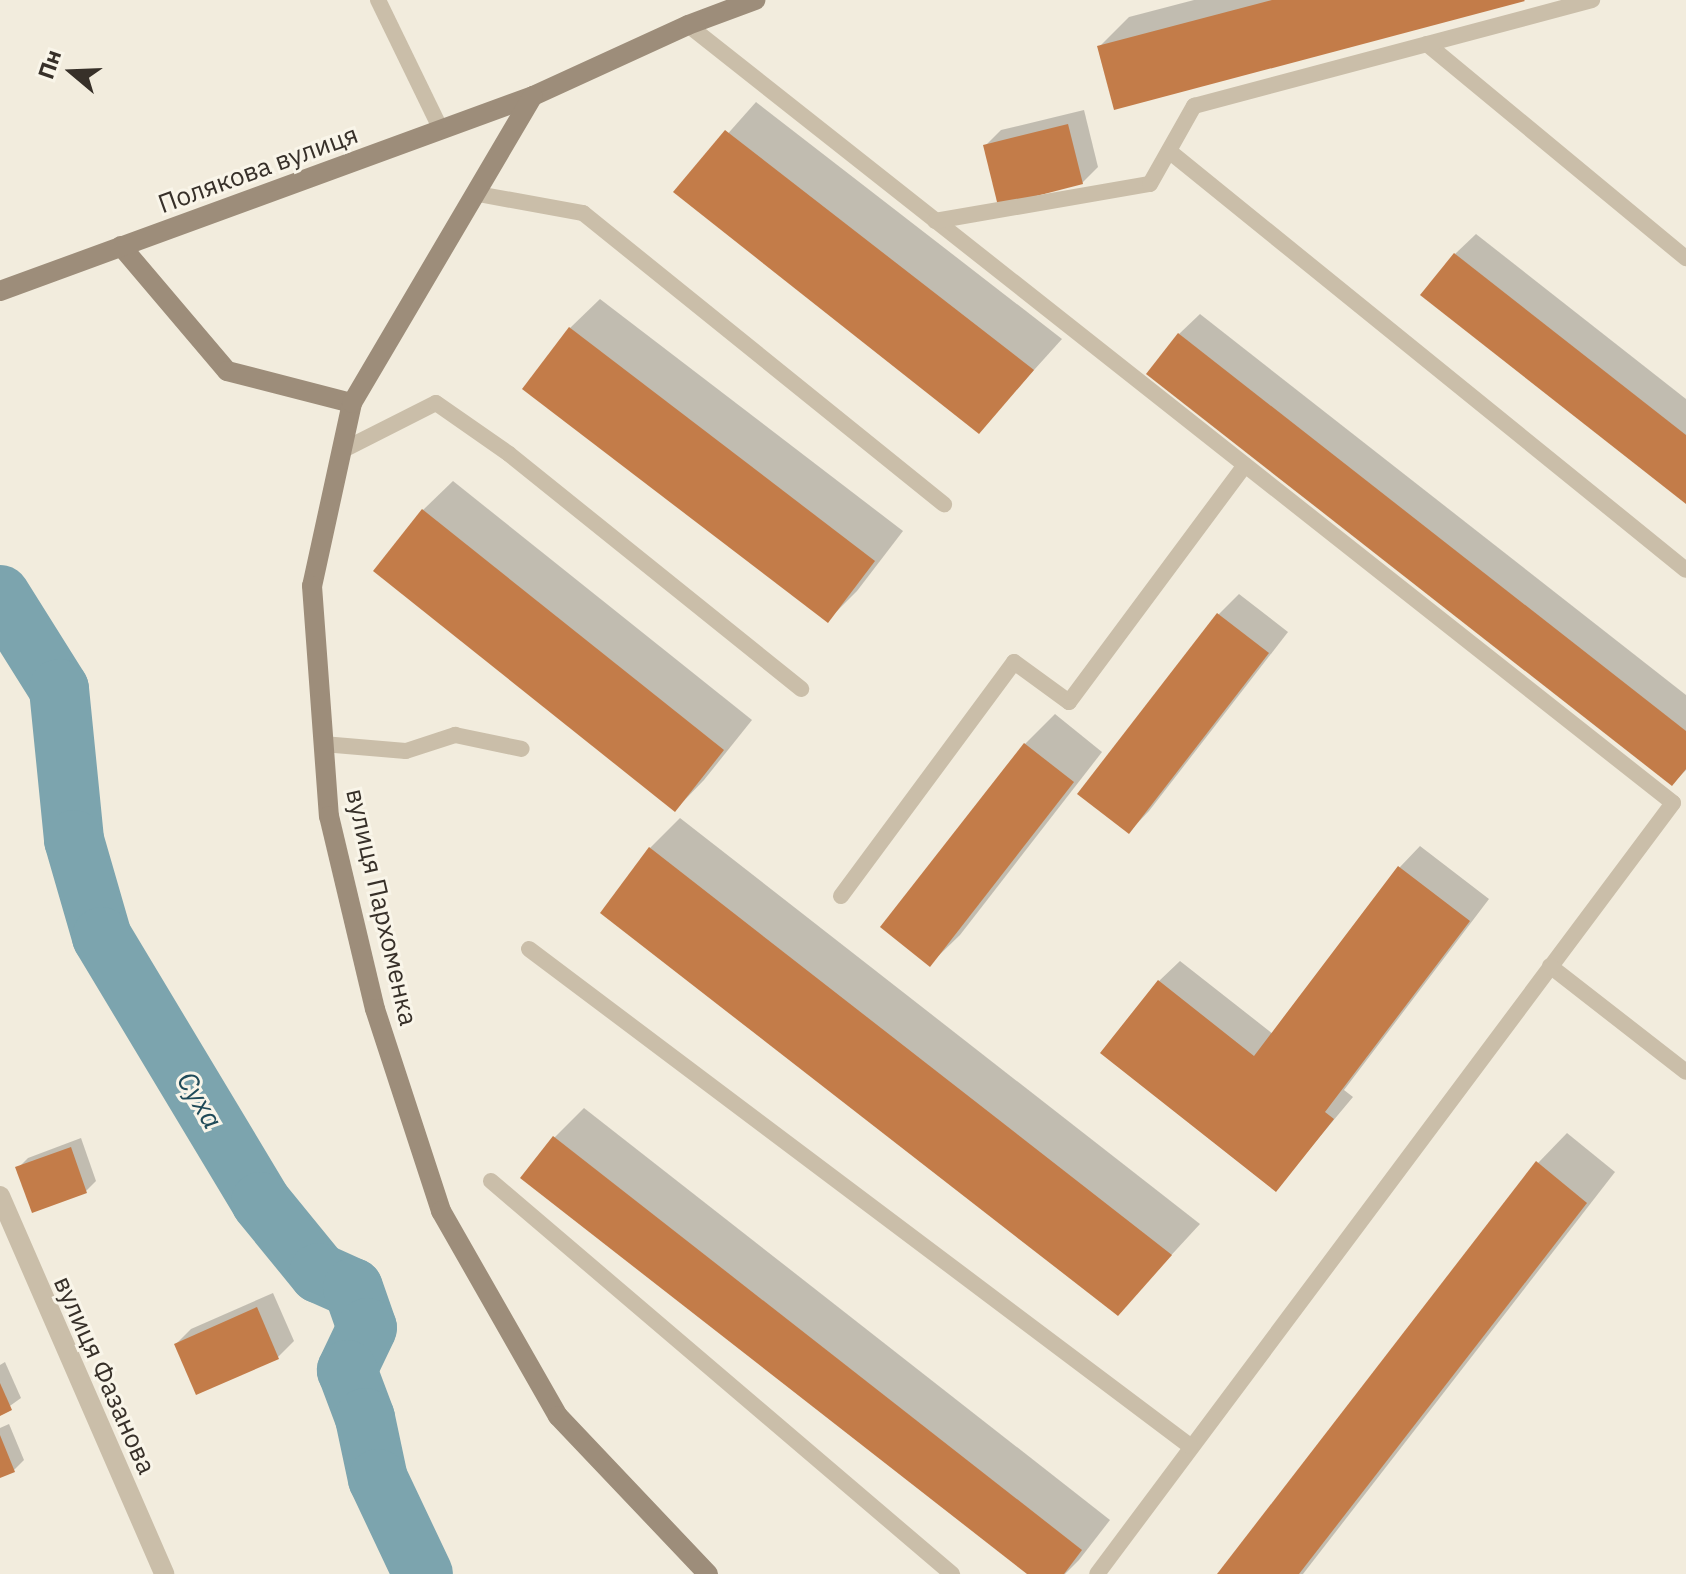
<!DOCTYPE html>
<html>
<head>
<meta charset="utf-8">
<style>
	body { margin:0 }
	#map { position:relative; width:1686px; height:1574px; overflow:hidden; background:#f2ecdd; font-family:"IBM Plex Sans",sans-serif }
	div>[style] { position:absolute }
	.shadow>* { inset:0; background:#0003 }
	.river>* { height:60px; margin:-30px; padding:0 30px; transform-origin:30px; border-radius:30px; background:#7ca4ae }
	.building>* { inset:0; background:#c37c49 }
	.lane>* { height:16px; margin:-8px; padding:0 8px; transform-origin:8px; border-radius:8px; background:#cabea9 }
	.street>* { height:20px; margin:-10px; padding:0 10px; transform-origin:10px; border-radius:10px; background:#cabea9 }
	.secondary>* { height:20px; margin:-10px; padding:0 10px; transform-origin:10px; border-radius:10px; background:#9d8d7a }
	span { translate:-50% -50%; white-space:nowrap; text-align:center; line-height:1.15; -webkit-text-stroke:6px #f9f5e9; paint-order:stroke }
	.street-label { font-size:26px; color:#373029 }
	.water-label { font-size:28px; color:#1f4a58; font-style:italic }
	.north { position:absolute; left:32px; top:32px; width:80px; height:80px; -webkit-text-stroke:6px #f9f5e9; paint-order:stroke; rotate:289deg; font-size:22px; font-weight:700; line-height:32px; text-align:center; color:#373029 }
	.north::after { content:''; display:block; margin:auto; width:28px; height:36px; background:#373029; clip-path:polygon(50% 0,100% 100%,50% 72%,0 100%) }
</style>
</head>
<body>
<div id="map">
	<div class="shadow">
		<i style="clip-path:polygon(1194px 0,1521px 0,1099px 47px,1129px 17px)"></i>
		<i style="clip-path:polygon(756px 102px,1062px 339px,979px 431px,676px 192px)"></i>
		<i style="clip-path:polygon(1084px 110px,1098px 167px,1082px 183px,985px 146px,1001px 130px)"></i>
		<i style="clip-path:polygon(1476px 234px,1686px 399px,1686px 501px,1455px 254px)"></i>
		<i style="clip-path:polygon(600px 299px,903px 531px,857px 591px,828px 620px,570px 328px)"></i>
		<i style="clip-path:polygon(1200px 314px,1686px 695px,1686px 770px,1672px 784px,1179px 334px)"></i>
		<i style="clip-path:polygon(453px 481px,752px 720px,704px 780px,675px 810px,375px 570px,423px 510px)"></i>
		<i style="clip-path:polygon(1239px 594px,1288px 632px,1149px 811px,1129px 832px,1080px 794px,1219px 614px)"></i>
		<i style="clip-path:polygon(1055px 714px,1102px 752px,960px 935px,930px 964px,882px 927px,1025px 744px)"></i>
		<i style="clip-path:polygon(680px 818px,1200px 1224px,1118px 1313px,650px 848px)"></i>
		<i style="clip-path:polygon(1420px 846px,1489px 899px,1344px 1090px,1353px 1097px,1276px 1189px,1159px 981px,1180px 961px,1273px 1034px,1400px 867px)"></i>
		<i style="clip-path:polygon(584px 1108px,1110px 1520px,1079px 1560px,1065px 1574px,1030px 1574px,554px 1138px)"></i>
		<i style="clip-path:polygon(1567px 1133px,1615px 1172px,1303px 1574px,1220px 1574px,1538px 1163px)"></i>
		<i style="clip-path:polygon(81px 1138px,96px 1181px,86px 1191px,18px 1168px,28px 1158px)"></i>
		<i style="clip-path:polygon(273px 1293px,294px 1341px,278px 1357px,197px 1392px,176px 1344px,191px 1329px)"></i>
		<i style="clip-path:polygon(5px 1362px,21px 1398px,0 1413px,0 1365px)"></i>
		<i style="clip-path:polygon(9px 1424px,24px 1460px,14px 1470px,0 1476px,0 1428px)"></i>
	</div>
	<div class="river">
		<i style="left:0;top:595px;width:111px;rotate:57.9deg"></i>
		<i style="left:59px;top:689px;width:152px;rotate:84.3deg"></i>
		<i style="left:74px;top:840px;width:101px;rotate:73.9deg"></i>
		<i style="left:102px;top:937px;width:309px;rotate:59deg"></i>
		<i style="left:261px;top:1202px;width:92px;rotate:50.8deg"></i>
		<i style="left:319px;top:1273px;width:37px;rotate:24deg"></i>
		<i style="left:353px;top:1288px;width:42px;rotate:70.7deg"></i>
		<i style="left:367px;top:1328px;width:47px;rotate:115.5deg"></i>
		<i style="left:347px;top:1370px;width:51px;rotate:69.4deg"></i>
		<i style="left:365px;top:1418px;width:62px;rotate:78deg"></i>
		<i style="left:378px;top:1479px;width:105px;rotate:64.7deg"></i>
	</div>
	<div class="building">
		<i style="clip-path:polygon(1272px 0,1524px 0,1525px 1px,1114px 110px,1097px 46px)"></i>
		<i style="clip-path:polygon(1068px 124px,1083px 184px,998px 206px,983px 145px)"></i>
		<i style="clip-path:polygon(725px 130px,1034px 370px,979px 434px,673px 192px)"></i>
		<i style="clip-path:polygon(1454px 253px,1686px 435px,1686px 504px,1420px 295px)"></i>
		<i style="clip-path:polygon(569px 327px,875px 561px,828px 623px,522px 389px)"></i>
		<i style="clip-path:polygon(1178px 333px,1686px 731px,1686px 769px,1672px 786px,1146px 374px)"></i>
		<i style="clip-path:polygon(422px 509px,724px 750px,675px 812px,373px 571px)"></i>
		<i style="clip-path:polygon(1217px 613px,1269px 653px,1129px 834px,1077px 794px)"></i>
		<i style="clip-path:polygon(1024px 743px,1074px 782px,930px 967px,880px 927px)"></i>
		<i style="clip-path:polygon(649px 847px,1172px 1255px,1118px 1316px,600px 913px)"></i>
		<i style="clip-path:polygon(1398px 866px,1470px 921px,1325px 1112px,1334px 1119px,1276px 1192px,1100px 1053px,1158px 980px,1254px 1056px)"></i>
		<i style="clip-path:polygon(553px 1136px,1082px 1550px,1064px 1574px,1027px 1574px,520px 1178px)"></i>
		<i style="clip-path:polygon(71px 1147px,87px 1193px,32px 1213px,15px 1167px)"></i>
		<i style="clip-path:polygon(1536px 1161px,1587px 1203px,1299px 1574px,1217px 1574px)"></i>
		<i style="clip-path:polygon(257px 1307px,279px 1359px,196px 1395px,174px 1344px)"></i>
		<i style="clip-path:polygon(0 1383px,12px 1410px,0 1416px)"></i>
		<i style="clip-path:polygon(0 1435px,15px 1472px,0 1478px)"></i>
	</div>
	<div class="lane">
		<i style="left:378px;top:0;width:144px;rotate:64.1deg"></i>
		<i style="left:688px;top:25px;width:1255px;rotate:38.3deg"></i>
		<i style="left:1673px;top:803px;width:962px;rotate:126.76deg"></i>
		<i style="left:1427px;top:44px;width:336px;rotate:39.6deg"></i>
		<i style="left:1169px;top:151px;width:665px;rotate:39.02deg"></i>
		<i style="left:478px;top:194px;width:107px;rotate:10.3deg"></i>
		<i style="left:583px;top:213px;width:464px;rotate:38.9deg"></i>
		<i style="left:935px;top:221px;width:218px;rotate:-9.8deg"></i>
		<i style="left:1150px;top:184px;width:90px;rotate:-60.6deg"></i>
		<i style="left:1194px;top:106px;width:412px;rotate:-14.9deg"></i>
		<i style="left:341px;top:451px;width:106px;rotate:-26.8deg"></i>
		<i style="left:436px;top:403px;width:89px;rotate:34.9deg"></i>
		<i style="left:509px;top:454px;width:375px;rotate:38.8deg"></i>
		<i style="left:323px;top:744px;width:83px;rotate:4.8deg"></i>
		<i style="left:406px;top:751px;width:52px;rotate:-18.1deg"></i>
		<i style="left:455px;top:735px;width:68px;rotate:11.8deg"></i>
		<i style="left:841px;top:896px;width:291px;rotate:-53.5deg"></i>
		<i style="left:1014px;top:662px;width:68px;rotate:36deg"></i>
		<i style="left:1069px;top:702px;width:295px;rotate:-53.4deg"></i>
		<i style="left:529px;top:949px;width:827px;rotate:36.94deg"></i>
		<i style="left:1550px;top:966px;width:172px;rotate:37.9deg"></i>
		<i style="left:491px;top:1181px;width:606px;rotate:40.45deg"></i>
	</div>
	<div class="street">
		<i style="left:0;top:1196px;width:412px;rotate:66.5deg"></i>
	</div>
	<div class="secondary">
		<i style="left:121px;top:246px;width:164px;rotate:49.7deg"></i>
		<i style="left:227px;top:371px;width:129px;rotate:14.4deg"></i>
		<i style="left:352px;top:403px;width:187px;rotate:102.3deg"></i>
		<i style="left:312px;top:586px;width:231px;rotate:85.8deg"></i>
		<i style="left:329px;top:816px;width:198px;rotate:76.6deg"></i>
		<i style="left:375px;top:1009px;width:213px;rotate:71.9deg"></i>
		<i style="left:441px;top:1211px;width:236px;rotate:60.3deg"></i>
		<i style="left:558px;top:1416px;width:218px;rotate:46.5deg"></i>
		<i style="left:0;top:291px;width:568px;rotate:-20.1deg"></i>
		<i style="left:533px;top:96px;width:170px;rotate:-24.6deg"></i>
		<i style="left:688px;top:25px;width:72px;rotate:-20.5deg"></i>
		<i style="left:352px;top:403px;width:356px;rotate:-59.5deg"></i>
	</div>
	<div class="street-label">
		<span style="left:258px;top:169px;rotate:-20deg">Полякова вулиця</span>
		<span style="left:382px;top:907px;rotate:77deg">вулиця Пархоменка</span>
		<span style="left:105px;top:1375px;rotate:66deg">вулиця Фазанова</span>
	</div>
	<div class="water-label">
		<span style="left:200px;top:1100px;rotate:59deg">Суха</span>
	</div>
	<div class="north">Пн</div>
</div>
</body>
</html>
